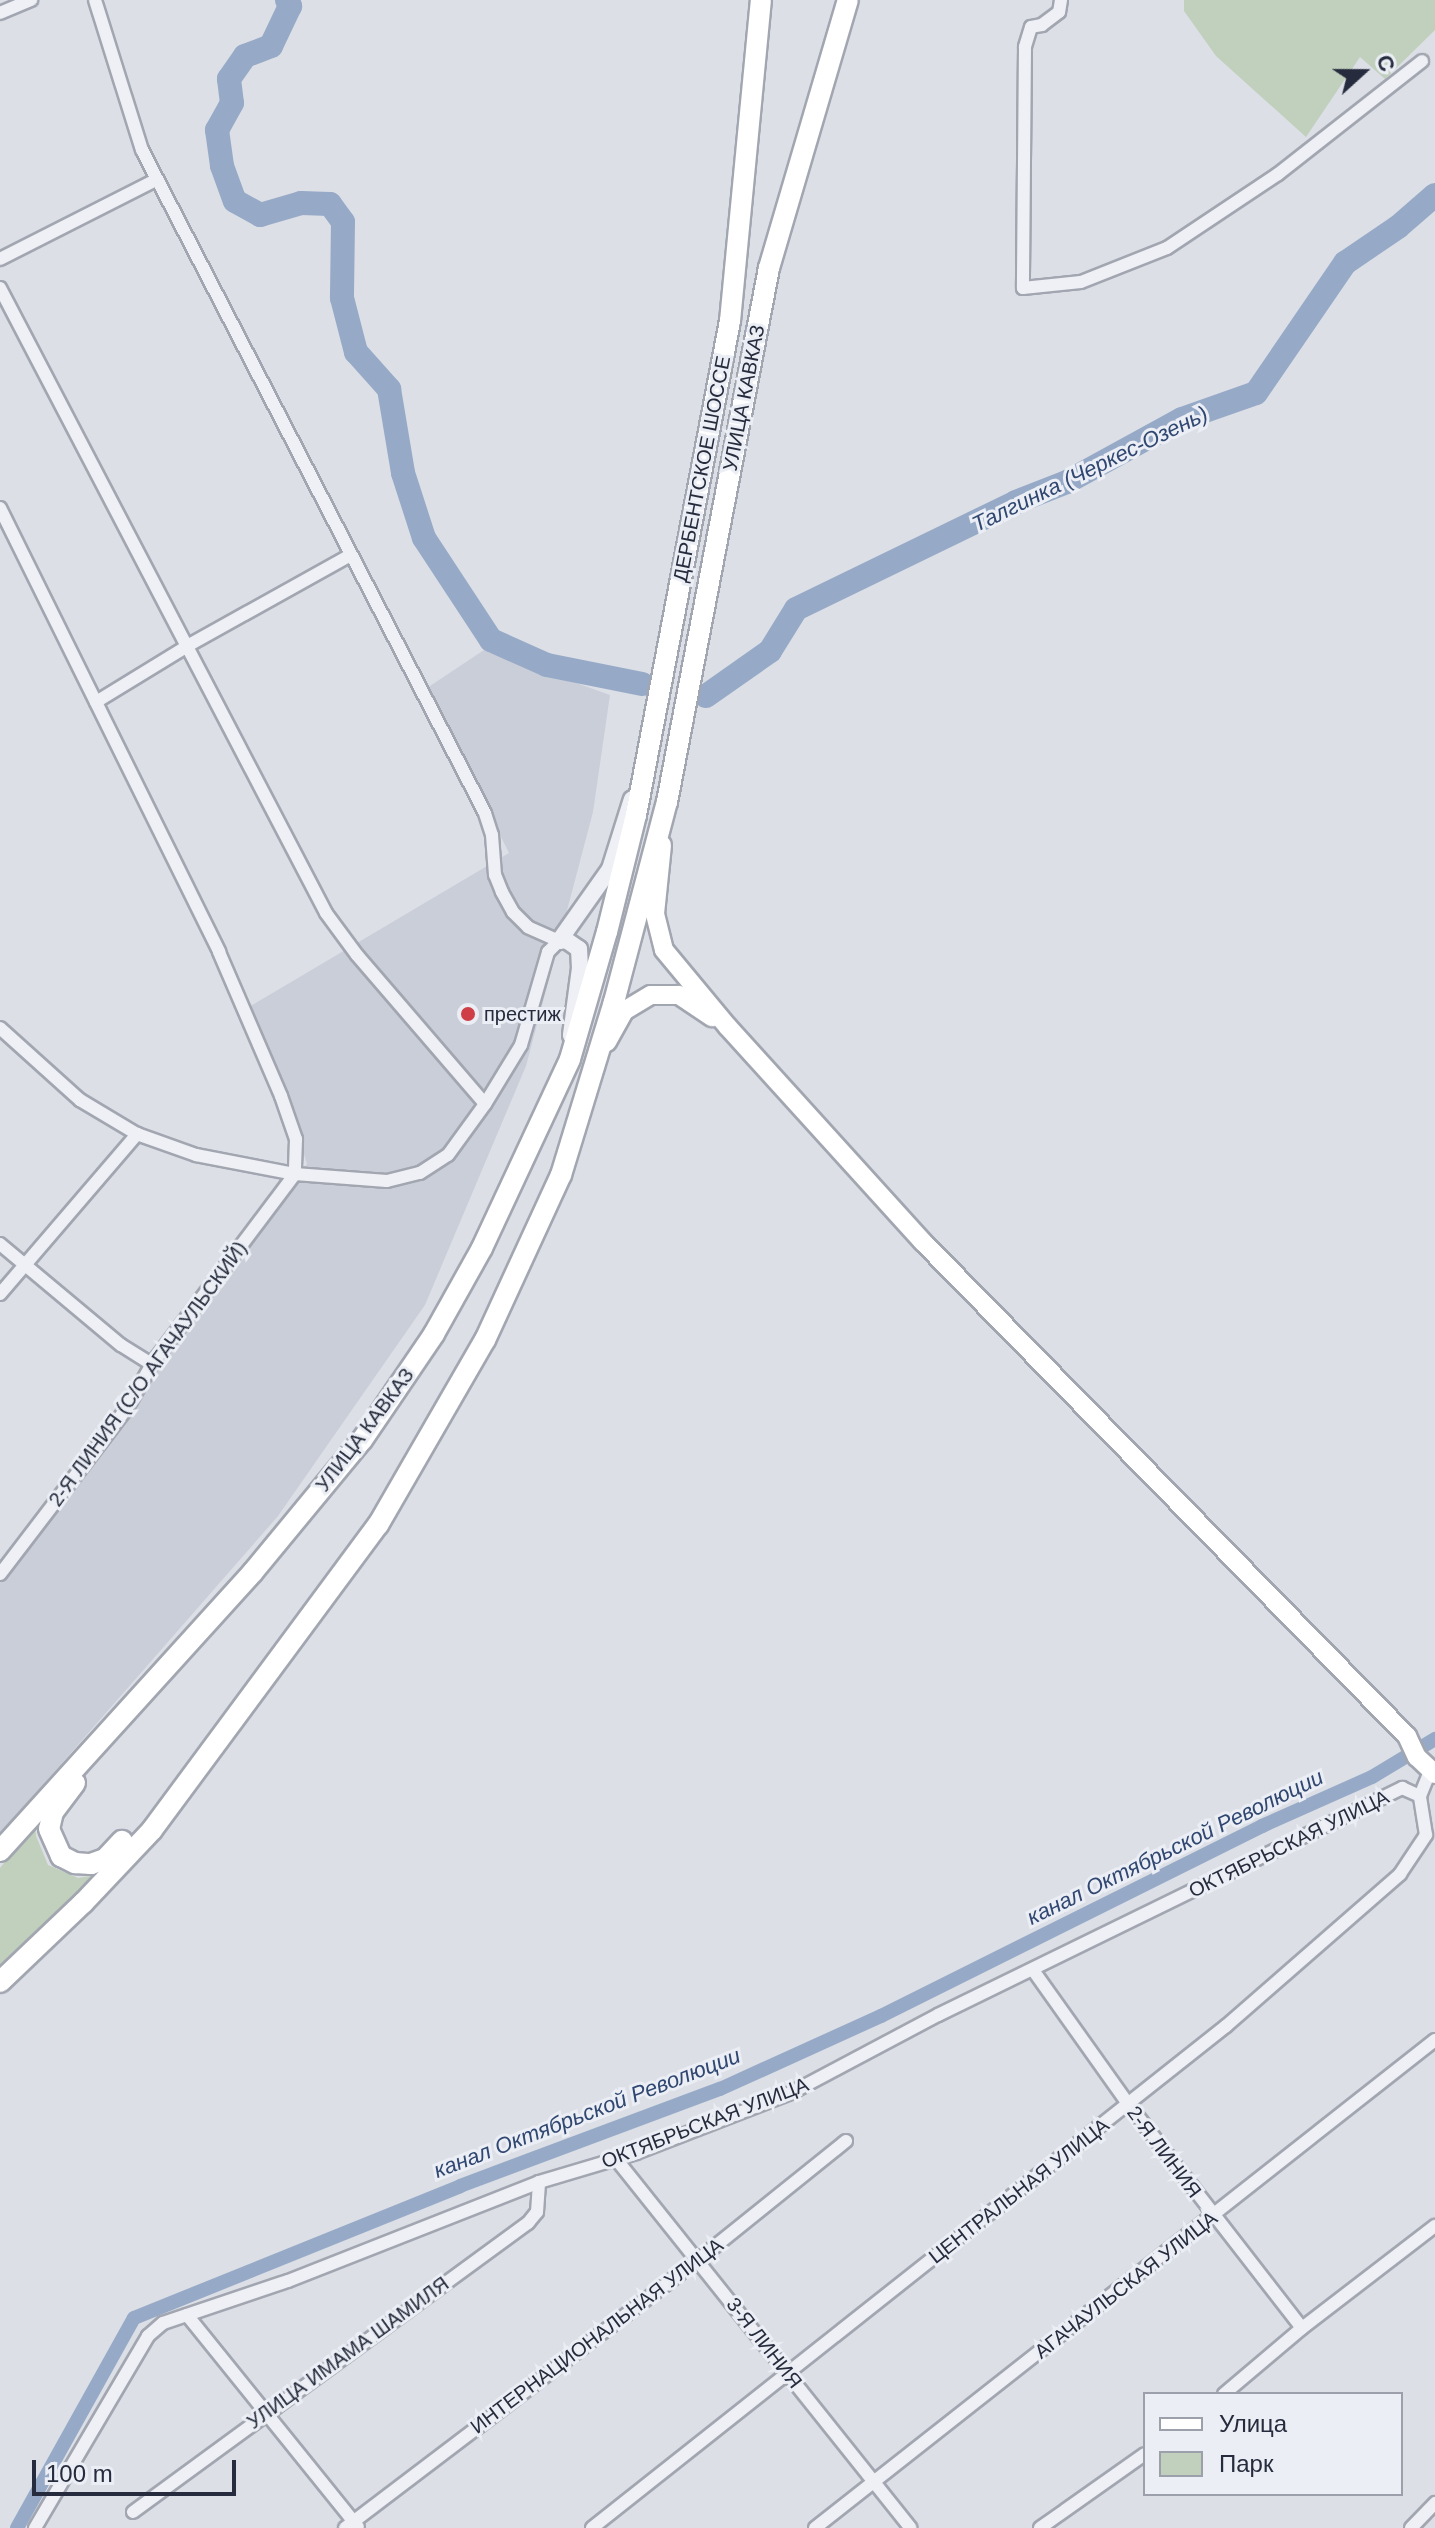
<!DOCTYPE html>
<html>
<head>
<meta charset="utf-8">
<style>
	body { margin:0 }
	#map { position:relative; width:1435px; height:2528px; overflow:hidden; background:#dcdfe6; font-family:Helvetica,sans-serif }
	div>[style] { position:absolute }
	.built>* { inset:0; background:#caced8 }
	.green>* { inset:0; background:#c0d0bd }
	.canal>* { height:14px; margin:-7px; padding:0 7px; transform-origin:7px; border-radius:7px; background:#96aac7 }
	.river>* { height:24px; margin:-12px; padding:0 12px; transform-origin:12px; border-radius:12px; background:#96aac7 }
	.roads { filter:drop-shadow(2px 0 #a2a6b0) drop-shadow(-2px 0 #a2a6b0) drop-shadow(0 2px #a2a6b0) drop-shadow(0 -2px #a2a6b0) }
	.minor>* { height:12px; margin:-6px; padding:0 6px; transform-origin:6px; border-radius:6px; background:#eff0f5 }
	.tertiary>* { height:16px; margin:-8px; padding:0 8px; transform-origin:8px; border-radius:8px; background:#eff0f5 }
	.secondary>* { height:18px; margin:-9px; padding:0 9px; transform-origin:9px; border-radius:9px; background:#fff }
	.trunk>* { height:20px; margin:-10px; padding:0 10px; transform-origin:10px; border-radius:10px; background:#fff }
	.dots>* { width:22px; height:22px; translate:-50% -50%; box-sizing:border-box; border:4px solid #ebeef4; border-radius:50% }
	span { translate:-50% -50%; white-space:nowrap; text-align:center; line-height:1.15; -webkit-text-stroke:6px #ebeef4; paint-order:stroke }
	.street-label { font-size:20px; color:#262c3d }
	.poi-label { font-size:20px; color:#262c3d }
	.left { translate:0 -50%; text-align:left }
	.water-label { font-size:22px; color:#304771; font-style:italic }
	.legend { position:absolute; left:1143px; top:2392px; width:260px; height:104px; box-sizing:border-box; background:#ebeef4; border:2px solid #9ca0ab; margin:0; padding:10px 14px; list-style:none; font-size:24px; color:#262c3d }
	.legend li { display:flex; align-items:center; gap:16px; height:40px }
	.legend b { width:40px; border:2px solid #9ca0ab }
	.north { position:absolute; left:1323px; top:32px; width:80px; height:80px; -webkit-text-stroke:6px #ebeef4; paint-order:stroke; rotate:69deg; font-size:22px; font-weight:700; line-height:32px; text-align:center; color:#262c3d }
	.north::after { content:''; display:block; margin:auto; width:28px; height:36px; background:#262c3d; clip-path:polygon(50% 0,100% 100%,50% 72%,0 100%) }
	.scale { position:absolute; left:32px; top:2460px; width:204px; height:36px; box-sizing:border-box; border:4px solid #262c3d; border-top:0; padding-left:10px; font-size:24px; line-height:28px; white-space:nowrap; color:#262c3d; -webkit-text-stroke:6px #ebeef4; paint-order:stroke }
</style>
</head>
<body>
<div id="map">
	<div class="built">
		<i style="clip-path:polygon(499px 640px,537px 669px,610px 695px,593px 812px,526px 1066px,425px 1305px,278px 1516px,0 1834px,0 1581px,307px 1164px,282px 1082px,249px 1007px,509px 853px,427px 688px)"></i>
	</div>
	<div class="green">
		<i style="clip-path:polygon(1184px 0,1435px 0,1435px 30px,1385px 79px,1360px 57px,1306px 137px,1216px 56px,1184px 11px)"></i>
		<i style="clip-path:polygon(35px 1823px,36px 1836px,48px 1865px,78px 1878px,96px 1875px,0 1965px,0 1868px)"></i>
	</div>
	<div class="canal">
		<i style="left:17px;top:2528px;width:240px;rotate:-60.9deg"></i>
		<i style="left:134px;top:2318px;width:352px;rotate:-22deg"></i>
		<i style="left:460px;top:2186px;width:278px;rotate:-20.5deg"></i>
		<i style="left:720px;top:2089px;width:177px;rotate:-24.4deg"></i>
		<i style="left:881px;top:2016px;width:426px;rotate:-26.5deg"></i>
		<i style="left:1262px;top:1826px;width:120px;rotate:-24deg"></i>
		<i style="left:1372px;top:1777px;width:74px;rotate:-31.1deg"></i>
	</div>
	<div class="river">
		<i style="left:287px;top:0;width:7px;rotate:63deg"></i>
		<i style="left:290px;top:6px;width:44px;rotate:115.4deg"></i>
		<i style="left:271px;top:46px;width:28px;rotate:159deg"></i>
		<i style="left:245px;top:56px;width:28px;rotate:125deg"></i>
		<i style="left:229px;top:79px;width:24px;rotate:83deg"></i>
		<i style="left:232px;top:103px;width:31px;rotate:119deg"></i>
		<i style="left:217px;top:130px;width:36px;rotate:82deg"></i>
		<i style="left:222px;top:166px;width:37px;rotate:70deg"></i>
		<i style="left:235px;top:201px;width:29px;rotate:29deg"></i>
		<i style="left:260px;top:215px;width:43px;rotate:-16.3deg"></i>
		<i style="left:301px;top:203px;width:29px;rotate:2deg"></i>
		<i style="left:330px;top:204px;width:22px;rotate:54deg"></i>
		<i style="left:343px;top:222px;width:76px;rotate:90.8deg"></i>
		<i style="left:342px;top:298px;width:56px;rotate:75.5deg"></i>
		<i style="left:356px;top:352px;width:50px;rotate:48.3deg"></i>
		<i style="left:389px;top:389px;width:85px;rotate:80.5deg"></i>
		<i style="left:403px;top:473px;width:68px;rotate:72.1deg"></i>
		<i style="left:424px;top:538px;width:122px;rotate:56.7deg"></i>
		<i style="left:491px;top:640px;width:61px;rotate:24.1deg"></i>
		<i style="left:547px;top:665px;width:97px;rotate:11.3deg"></i>
		<i style="left:706px;top:696px;width:78px;rotate:-35.1deg"></i>
		<i style="left:770px;top:651px;width:49px;rotate:-58.2deg"></i>
		<i style="left:796px;top:609px;width:245px;rotate:-25.9deg"></i>
		<i style="left:1016px;top:502px;width:55px;rotate:-21.4deg"></i>
		<i style="left:1067px;top:482px;width:131px;rotate:-28.7deg"></i>
		<i style="left:1182px;top:419px;width:78px;rotate:-19.4deg"></i>
		<i style="left:1256px;top:393px;width:158px;rotate:-55.6deg"></i>
		<i style="left:1345px;top:263px;width:64px;rotate:-34.2deg"></i>
		<i style="left:1398px;top:227px;width:49px;rotate:-40.9deg"></i>
	</div>
	<div class="roads">
		<div class="minor">
			<i style="left:1061px;top:0;width:12px;rotate:99deg"></i>
			<i style="left:1059px;top:12px;width:21px;rotate:143deg"></i>
			<i style="left:1042px;top:25px;width:11px;rotate:170deg"></i>
			<i style="left:1031px;top:27px;width:21px;rotate:107deg"></i>
			<i style="left:1025px;top:47px;width:241px;rotate:90.5deg"></i>
			<i style="left:1023px;top:288px;width:58px;rotate:-5.9deg"></i>
			<i style="left:1081px;top:282px;width:92px;rotate:-21.6deg"></i>
			<i style="left:1167px;top:248px;width:133px;rotate:-33.7deg"></i>
			<i style="left:1278px;top:174px;width:183px;rotate:-38.1deg"></i>
			<i style="left:0;top:13px;width:34px;rotate:-23deg"></i>
			<i style="left:0;top:259px;width:175px;rotate:-26.9deg"></i>
			<i style="left:0;top:288px;width:705px;rotate:62.45deg"></i>
			<i style="left:326px;top:913px;width:52px;rotate:53.6deg"></i>
			<i style="left:357px;top:955px;width:196px;rotate:49.3deg"></i>
			<i style="left:0;top:508px;width:495px;rotate:63.7deg"></i>
			<i style="left:219px;top:952px;width:157px;rotate:66.7deg"></i>
			<i style="left:281px;top:1096px;width:46px;rotate:70.8deg"></i>
			<i style="left:296px;top:1139px;width:35px;rotate:92deg"></i>
			<i style="left:295px;top:1174px;width:238px;rotate:127deg"></i>
			<i style="left:152px;top:1364px;width:51px;rotate:119.6deg"></i>
			<i style="left:127px;top:1408px;width:209px;rotate:127.4deg"></i>
			<i style="left:96px;top:702px;width:109px;rotate:-31.5deg"></i>
			<i style="left:189px;top:645px;width:185px;rotate:-29.1deg"></i>
			<i style="left:0;top:1028px;width:108px;rotate:42deg"></i>
			<i style="left:80px;top:1100px;width:66px;rotate:30.8deg"></i>
			<i style="left:137px;top:1134px;width:63px;rotate:19.6deg"></i>
			<i style="left:196px;top:1155px;width:101px;rotate:10.9deg"></i>
			<i style="left:295px;top:1174px;width:92px;rotate:4.4deg"></i>
			<i style="left:387px;top:1181px;width:34px;rotate:-14deg"></i>
			<i style="left:420px;top:1173px;width:33px;rotate:-33deg"></i>
			<i style="left:448px;top:1155px;width:63px;rotate:-54deg"></i>
			<i style="left:485px;top:1104px;width:69px;rotate:-58.6deg"></i>
			<i style="left:521px;top:1045px;width:97px;rotate:-73.8deg"></i>
			<i style="left:548px;top:952px;width:16px;rotate:-45deg"></i>
			<i style="left:559px;top:941px;width:34px;rotate:-156deg"></i>
			<i style="left:528px;top:927px;width:21px;rotate:-135deg"></i>
			<i style="left:513px;top:912px;width:23px;rotate:-119deg"></i>
			<i style="left:502px;top:892px;width:18px;rotate:-112deg"></i>
			<i style="left:495px;top:875px;width:40px;rotate:-94.3deg"></i>
			<i style="left:492px;top:835px;width:23px;rotate:-108deg"></i>
			<i style="left:485px;top:813px;width:746px;rotate:-117.35deg"></i>
			<i style="left:142px;top:150px;width:157px;rotate:-107.4deg"></i>
			<i style="left:0;top:1244px;width:158px;rotate:39.9deg"></i>
			<i style="left:121px;top:1345px;width:36px;rotate:32deg"></i>
			<i style="left:0;top:1294px;width:211px;rotate:-49.4deg"></i>
			<i style="left:1426px;top:1835px;width:39px;rotate:-99deg"></i>
			<i style="left:1420px;top:1796px;width:27px;rotate:-68deg"></i>
			<i style="left:1033px;top:1970px;width:166px;rotate:54.6deg"></i>
			<i style="left:1129px;top:2105px;width:282px;rotate:52.2deg"></i>
			<i style="left:616px;top:2159px;width:472px;rotate:51.4deg"></i>
			<i style="left:187px;top:2315px;width:272px;rotate:51.1deg"></i>
			<i style="left:1224px;top:2394px;width:102px;rotate:-40.2deg"></i>
			<i style="left:1302px;top:2328px;width:168px;rotate:-37.5deg"></i>
			<i style="left:133px;top:2512px;width:489px;rotate:-36.2deg"></i>
			<i style="left:528px;top:2223px;width:14px;rotate:-51deg"></i>
			<i style="left:537px;top:2212px;width:30px;rotate:-86deg"></i>
			<i style="left:35px;top:2528px;width:223px;rotate:-59.5deg"></i>
			<i style="left:148px;top:2336px;width:20px;rotate:-41deg"></i>
			<i style="left:163px;top:2323px;width:132px;rotate:-18.6deg"></i>
			<i style="left:288px;top:2281px;width:270px;rotate:-21.5deg"></i>
			<i style="left:539px;top:2182px;width:101px;rotate:-16.6deg"></i>
			<i style="left:636px;top:2153px;width:168px;rotate:-21.2deg"></i>
			<i style="left:793px;top:2092px;width:164px;rotate:-28deg"></i>
			<i style="left:938px;top:2015px;width:517px;rotate:-26.07deg"></i>
			<i style="left:1402px;top:1788px;width:20px;rotate:24deg"></i>
			<i style="left:345px;top:2528px;width:443px;rotate:-37.2deg"></i>
			<i style="left:698px;top:2260px;width:190px;rotate:-38.8deg"></i>
			<i style="left:592px;top:2528px;width:809px;rotate:-38.37deg"></i>
			<i style="left:1226px;top:2026px;width:231px;rotate:-41.1deg"></i>
			<i style="left:1400px;top:1874px;width:47px;rotate:-56.3deg"></i>
			<i style="left:815px;top:2528px;width:789px;rotate:-38.21deg"></i>
			<i style="left:1040px;top:2528px;width:128px;rotate:-35.2deg"></i>
			<i style="left:1411px;top:2528px;width:35px;rotate:-46deg"></i>
		</div>
		<div class="tertiary">
			<i style="left:559px;top:941px;width:88px;rotate:-54.7deg"></i>
			<i style="left:610px;top:869px;width:73px;rotate:-72.6deg"></i>
			<i style="left:559px;top:941px;width:7px;rotate:-8deg"></i>
			<i style="left:566px;top:940px;width:16px;rotate:35deg"></i>
			<i style="left:579px;top:949px;width:19px;rotate:87deg"></i>
			<i style="left:580px;top:968px;width:68px;rotate:97.7deg"></i>
		</div>
		<div class="secondary">
			<i style="left:662px;top:845px;width:69px;rotate:95.8deg"></i>
			<i style="left:655px;top:914px;width:37px;rotate:76deg"></i>
			<i style="left:664px;top:950px;width:100px;rotate:50.3deg"></i>
			<i style="left:728px;top:1027px;width:290px;rotate:47.8deg"></i>
			<i style="left:923px;top:1242px;width:692px;rotate:45.59deg"></i>
			<i style="left:1407px;top:1736px;width:23px;rotate:65deg"></i>
			<i style="left:1417px;top:1757px;width:25px;rotate:43deg"></i>
			<i style="left:607px;top:1042px;width:35px;rotate:-61deg"></i>
			<i style="left:624px;top:1011px;width:31px;rotate:-31deg"></i>
			<i style="left:651px;top:995px;width:28px"></i>
			<i style="left:679px;top:995px;width:40px;rotate:34deg"></i>
		</div>
		<div class="trunk">
			<i style="left:75px;top:1783px;width:36px;rotate:127deg"></i>
			<i style="left:53px;top:1812px;width:17px;rotate:103deg"></i>
			<i style="left:49px;top:1829px;width:30px;rotate:66deg"></i>
			<i style="left:61px;top:1856px;width:16px;rotate:27deg"></i>
			<i style="left:75px;top:1863px;width:16px;rotate:4deg"></i>
			<i style="left:91px;top:1864px;width:15px;rotate:-20deg"></i>
			<i style="left:105px;top:1859px;width:25px;rotate:-47deg"></i>
			<i style="left:0;top:1851px;width:377px;rotate:-47.8deg"></i>
			<i style="left:253px;top:1572px;width:171px;rotate:-50.5deg"></i>
			<i style="left:362px;top:1440px;width:128px;rotate:-55.8deg"></i>
			<i style="left:434px;top:1334px;width:98px;rotate:-60.8deg"></i>
			<i style="left:482px;top:1248px;width:208px;rotate:-65deg"></i>
			<i style="left:570px;top:1059px;width:132px;rotate:-73.8deg"></i>
			<i style="left:607px;top:932px;width:121px;rotate:-76.1deg"></i>
			<i style="left:636px;top:815px;width:503px;rotate:-79.23deg"></i>
			<i style="left:730px;top:321px;width:322px;rotate:-84.5deg"></i>
			<i style="left:0;top:1982px;width:115px;rotate:-43.6deg"></i>
			<i style="left:83px;top:1903px;width:100px;rotate:-46.6deg"></i>
			<i style="left:152px;top:1830px;width:380px;rotate:-53.5deg"></i>
			<i style="left:378px;top:1525px;width:214px;rotate:-60deg"></i>
			<i style="left:485px;top:1340px;width:182px;rotate:-65.3deg"></i>
			<i style="left:561px;top:1175px;width:181px;rotate:-73deg"></i>
			<i style="left:614px;top:1002px;width:207px;rotate:-75.2deg"></i>
			<i style="left:667px;top:802px;width:544px;rotate:-79.19deg"></i>
			<i style="left:769px;top:268px;width:279px;rotate:-73.6deg"></i>
		</div>
	</div>
	<div class="dots">
		<i style="left:468px;top:1014px;background:#ce3f48"></i>
	</div>
	<div class="street-label">
		<span style="left:744px;top:398px;rotate:-79deg">УЛИЦА КАВКАЗ</span>
		<span style="left:702px;top:469px;rotate:-79deg">ДЕРБЕНТСКОЕ ШОССЕ</span>
		<span style="left:148px;top:1374px;rotate:-54deg">2-Я ЛИНИЯ (С/О АГАЧАУЛЬСКИЙ)</span>
		<span style="left:365px;top:1430px;rotate:-53deg">УЛИЦА КАВКАЗ</span>
		<span style="left:1289px;top:1844px;rotate:-26deg">ОКТЯБРЬСКАЯ УЛИЦА</span>
		<span style="left:705px;top:2123px;rotate:-21deg">ОКТЯБРЬСКАЯ УЛИЦА</span>
		<span style="left:1164px;top:2152px;rotate:53deg">2-Я ЛИНИЯ</span>
		<span style="left:1019px;top:2191px;rotate:-38deg">ЦЕНТРАЛЬНАЯ УЛИЦА</span>
		<span style="left:1126px;top:2285px;rotate:-38deg">АГАЧАУЛЬСКАЯ УЛИЦА</span>
		<span style="left:597px;top:2336px;rotate:-37deg">ИНТЕРНАЦИОНАЛЬНАЯ УЛИЦА</span>
		<span style="left:764px;top:2343px;rotate:52deg">3-Я ЛИНИЯ</span>
		<span style="left:348px;top:2353px;rotate:-36deg">УЛИЦА ИМАМА ШАМИЛЯ</span>
	</div>
	<div class="poi-label">
		<span class="left" style="left:484px;top:1014px">престиж</span>
	</div>
	<div class="water-label">
		<span style="left:1090px;top:469px;rotate:-26deg">Талгинка (Черкес-Озень)</span>
		<span style="left:1175px;top:1847px;rotate:-26deg">канал Октябрьской Революции</span>
		<span style="left:587px;top:2113px;rotate:-21deg">канал Октябрьской Революции</span>
	</div>
	<ul class="legend">
	<li><b style="height:10px;background:#fff"></b>Улица</li>
	<li><b style="height:22px;background:#c0d0bd"></b>Парк</li>
	</ul>
	<div class="north">С</div>
	<div class="scale">100 m</div>
</div>
</body>
</html>
